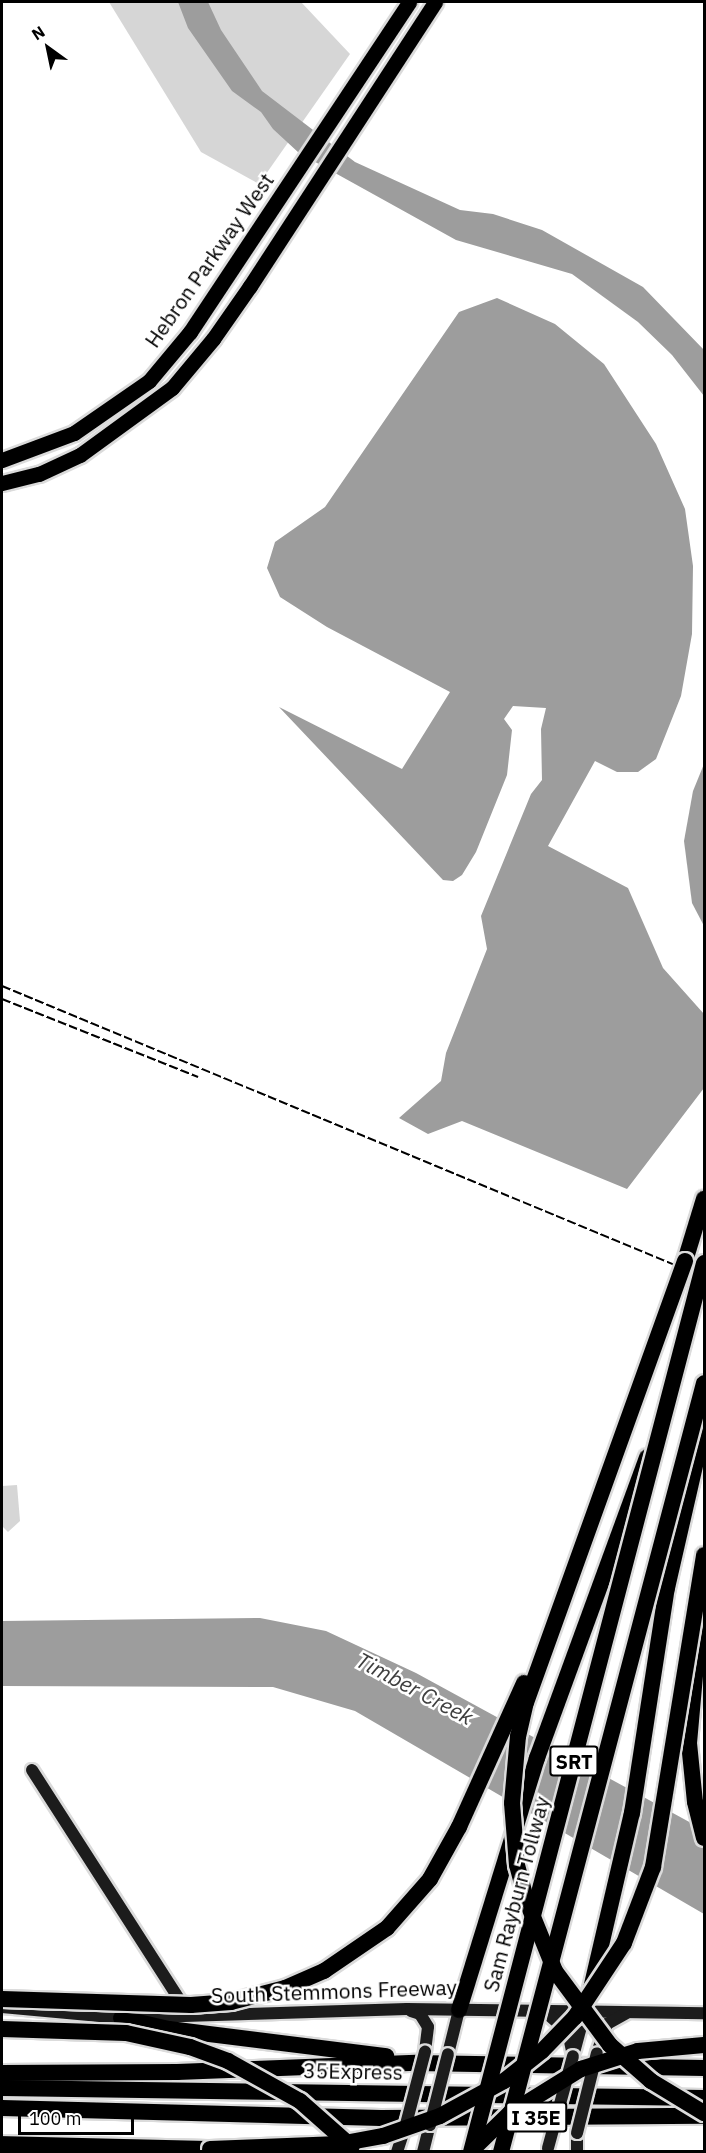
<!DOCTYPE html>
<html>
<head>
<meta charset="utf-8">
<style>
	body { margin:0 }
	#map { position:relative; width:706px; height:2153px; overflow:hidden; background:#fff; font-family:"IBM Plex Sans",sans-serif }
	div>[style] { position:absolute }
	.green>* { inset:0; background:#d6d6d6 }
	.water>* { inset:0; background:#9d9d9d }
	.roads { filter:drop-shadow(2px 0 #dbdbdb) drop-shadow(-2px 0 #dbdbdb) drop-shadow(0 2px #dbdbdb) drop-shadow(0 -2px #dbdbdb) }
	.secondary>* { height:12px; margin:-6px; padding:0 6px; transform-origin:6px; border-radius:6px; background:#1c1c1c }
	.primary>* { height:15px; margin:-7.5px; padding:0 7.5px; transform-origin:7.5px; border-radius:7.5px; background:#000 }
	.highway>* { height:16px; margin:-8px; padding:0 8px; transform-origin:8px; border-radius:8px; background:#000 }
	.rail>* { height:2px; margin-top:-1px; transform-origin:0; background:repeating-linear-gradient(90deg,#000 0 9px,transparent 0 12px) }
	.bridges { filter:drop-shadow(2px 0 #dbdbdb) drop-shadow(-2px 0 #dbdbdb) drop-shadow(0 2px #dbdbdb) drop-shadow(0 -2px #dbdbdb) }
	.secondary-bridge>* { height:12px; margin:-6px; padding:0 6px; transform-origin:6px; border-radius:6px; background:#1c1c1c }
	.highway-bridge>* { height:16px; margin:-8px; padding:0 8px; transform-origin:8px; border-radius:8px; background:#000 }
	span { translate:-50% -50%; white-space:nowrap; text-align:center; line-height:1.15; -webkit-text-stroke:5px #fff; paint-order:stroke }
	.shield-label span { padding:2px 4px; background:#fff; border:2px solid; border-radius:4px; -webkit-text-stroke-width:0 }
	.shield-label { font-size:20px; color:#000; font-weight:700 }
	.street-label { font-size:21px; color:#000 }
	.water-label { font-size:22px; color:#3e3e3e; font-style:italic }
	.frame { position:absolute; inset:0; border:3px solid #000; pointer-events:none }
	.north { position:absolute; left:18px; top:18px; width:60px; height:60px; -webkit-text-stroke:4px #fff; paint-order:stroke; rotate:327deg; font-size:16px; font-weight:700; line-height:24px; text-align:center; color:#000 }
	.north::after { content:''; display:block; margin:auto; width:21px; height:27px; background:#000; clip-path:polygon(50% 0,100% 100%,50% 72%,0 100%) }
	.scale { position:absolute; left:18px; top:2108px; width:116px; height:27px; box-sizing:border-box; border:3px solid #000; border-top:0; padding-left:8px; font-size:18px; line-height:21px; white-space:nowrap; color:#000; -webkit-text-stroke:4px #fff; paint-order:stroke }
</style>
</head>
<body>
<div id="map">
	<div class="green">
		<i style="clip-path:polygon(109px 2px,301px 2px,350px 54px,259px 184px,201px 152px)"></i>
		<i style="clip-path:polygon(17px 1485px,20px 1521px,8px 1532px,2px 1526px,2px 1486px)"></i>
	</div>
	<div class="water">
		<i style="clip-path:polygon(178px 2px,208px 2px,221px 30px,262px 91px,355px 162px,460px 210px,493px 214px,542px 230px,643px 287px,704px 350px,704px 396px,672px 355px,638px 322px,572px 274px,456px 240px,299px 153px,273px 129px,261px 112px,232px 91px,188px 28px)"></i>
		<i style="clip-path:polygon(497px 298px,555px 324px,604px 364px,656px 444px,685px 509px,693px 566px,692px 634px,681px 696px,656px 759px,638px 772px,617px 772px,595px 761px,548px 846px,628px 888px,663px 968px,704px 1014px,704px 1088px,627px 1189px,462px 1121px,428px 1134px,399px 1118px,441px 1081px,446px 1053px,487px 949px,481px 916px,531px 794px,542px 780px,541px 729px,546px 708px,513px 706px,504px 719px,512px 730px,507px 775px,476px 852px,462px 875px,453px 881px,443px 880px,279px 707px,402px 769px,450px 692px,327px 627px,280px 597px,267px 568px,275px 542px,325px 507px,459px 312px)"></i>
		<i style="clip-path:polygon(704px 764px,704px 926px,692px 903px,684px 841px,693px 791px)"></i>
		<i style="clip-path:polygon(260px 1618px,326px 1631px,416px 1673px,704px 1830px,704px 1914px,355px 1711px,273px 1687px,2px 1686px,2px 1621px)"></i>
	</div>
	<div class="roads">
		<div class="secondary">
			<i style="left:32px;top:1770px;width:287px;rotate:57.3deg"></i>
			<i style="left:2px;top:2007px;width:120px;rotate:5.3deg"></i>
			<i style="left:121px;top:2018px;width:286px;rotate:-1.8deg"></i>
			<i style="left:407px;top:2009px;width:297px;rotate:0.8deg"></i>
			<i style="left:411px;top:2011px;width:9px;rotate:18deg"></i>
			<i style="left:420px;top:2014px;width:15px;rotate:58deg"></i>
			<i style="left:428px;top:2027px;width:25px;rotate:97deg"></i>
			<i style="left:544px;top:2011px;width:32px;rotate:41deg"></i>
			<i style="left:568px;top:2032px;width:25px;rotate:78deg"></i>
			<i style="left:575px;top:2049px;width:39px;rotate:-75deg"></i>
			<i style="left:597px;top:2053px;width:31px;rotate:-71deg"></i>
			<i style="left:607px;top:2024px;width:21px;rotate:-29deg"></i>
			<i style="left:448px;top:2054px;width:45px;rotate:-76deg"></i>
			<i style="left:577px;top:2133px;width:19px;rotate:90deg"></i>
			<i style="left:397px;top:2152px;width:25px;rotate:-72deg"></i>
			<i style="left:423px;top:2152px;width:25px;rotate:-76deg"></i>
		</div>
		<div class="primary">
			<i style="left:2px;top:460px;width:77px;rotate:-20.6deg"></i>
			<i style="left:74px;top:433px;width:91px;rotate:-34.7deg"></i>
			<i style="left:149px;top:381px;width:64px;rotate:-50.1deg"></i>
			<i style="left:190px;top:332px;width:396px;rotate:-56.4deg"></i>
			<i style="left:2px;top:483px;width:38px;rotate:-14deg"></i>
			<i style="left:39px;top:474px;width:45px;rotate:-24.9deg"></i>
			<i style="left:80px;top:455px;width:114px;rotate:-36.1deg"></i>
			<i style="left:172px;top:388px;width:64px;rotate:-50.1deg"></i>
			<i style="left:213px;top:339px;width:65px;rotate:-55.1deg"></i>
			<i style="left:250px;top:286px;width:339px;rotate:-56.9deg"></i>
		</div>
		<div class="highway">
			<i style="left:685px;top:1261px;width:65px;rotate:-73deg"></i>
			<i style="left:699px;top:1631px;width:112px;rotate:95.1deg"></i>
			<i style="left:689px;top:1743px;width:59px;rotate:84.2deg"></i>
			<i style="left:695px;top:1802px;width:37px;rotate:76deg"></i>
			<i style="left:590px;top:1993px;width:185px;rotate:-76.9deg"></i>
			<i style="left:632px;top:1813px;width:228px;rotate:-81.2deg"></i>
			<i style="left:667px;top:1588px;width:165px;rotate:-77.1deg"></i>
			<i style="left:459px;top:2010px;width:264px;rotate:-72.8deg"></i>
			<i style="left:537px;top:1758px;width:320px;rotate:-69.9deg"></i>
			<i style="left:121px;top:2018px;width:49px;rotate:12.9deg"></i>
			<i style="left:169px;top:2029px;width:219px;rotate:7.1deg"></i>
			<i style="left:2px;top:2073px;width:175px;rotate:-0.3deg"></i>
			<i style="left:177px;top:2072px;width:239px;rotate:-2.2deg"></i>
			<i style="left:416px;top:2063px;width:288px;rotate:1deg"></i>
			<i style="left:2px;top:2088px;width:702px;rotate:0.82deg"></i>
			<i style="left:2px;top:2108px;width:379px;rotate:1.5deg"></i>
			<i style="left:381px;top:2118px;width:323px;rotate:-0.4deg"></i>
			<i style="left:2px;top:2144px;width:208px;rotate:1.4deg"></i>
		</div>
	</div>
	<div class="rail">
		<i style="left:2px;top:986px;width:760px;rotate:22.52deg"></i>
		<i style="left:2px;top:999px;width:211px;rotate:21.7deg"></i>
	</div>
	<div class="bridges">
		<div class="secondary-bridge">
			<i style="left:430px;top:2125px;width:73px;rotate:-75.8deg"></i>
			<i style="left:405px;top:2128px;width:79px;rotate:-75.3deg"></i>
			<i style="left:577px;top:2133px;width:82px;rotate:-76deg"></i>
			<i style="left:548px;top:2148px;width:95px;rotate:-74.8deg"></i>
		</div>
		<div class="highway-bridge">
			<i style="left:685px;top:1261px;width:469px;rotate:109.8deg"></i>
			<i style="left:526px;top:1702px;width:35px;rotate:103deg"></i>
			<i style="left:518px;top:1736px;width:67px;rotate:95.1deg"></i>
			<i style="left:512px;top:1803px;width:62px;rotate:85.4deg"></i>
			<i style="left:517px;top:1865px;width:38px;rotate:75deg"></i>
			<i style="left:527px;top:1902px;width:74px;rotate:67.9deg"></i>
			<i style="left:555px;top:1971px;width:92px;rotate:53.4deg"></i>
			<i style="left:610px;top:2045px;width:55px;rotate:41.3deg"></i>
			<i style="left:651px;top:2081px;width:62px;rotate:31.1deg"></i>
			<i style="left:2px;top:1999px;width:189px;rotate:1.8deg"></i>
			<i style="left:191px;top:2005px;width:40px;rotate:-4.3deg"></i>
			<i style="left:231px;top:2002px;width:56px;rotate:-14.5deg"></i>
			<i style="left:285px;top:1988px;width:43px;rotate:-23.6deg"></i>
			<i style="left:324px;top:1971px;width:76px;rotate:-34.3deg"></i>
			<i style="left:387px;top:1928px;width:65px;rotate:-48.7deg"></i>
			<i style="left:430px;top:1879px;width:60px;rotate:-60.9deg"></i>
			<i style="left:459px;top:1827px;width:158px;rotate:-65.7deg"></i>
			<i style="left:2px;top:2029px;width:124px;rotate:1.8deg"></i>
			<i style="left:126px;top:2033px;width:66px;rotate:12.3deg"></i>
			<i style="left:190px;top:2047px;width:40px;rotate:20.2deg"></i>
			<i style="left:228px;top:2061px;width:82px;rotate:29.1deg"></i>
			<i style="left:300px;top:2101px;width:69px;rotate:41.5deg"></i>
			<i style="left:210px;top:2149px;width:129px;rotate:-2.2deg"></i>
			<i style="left:339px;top:2144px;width:45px;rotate:-10.3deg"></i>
			<i style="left:383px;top:2136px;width:60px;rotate:-19.3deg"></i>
			<i style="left:440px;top:2116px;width:73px;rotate:-28.7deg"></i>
			<i style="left:504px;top:2081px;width:48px;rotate:-38.3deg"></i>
			<i style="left:542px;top:2051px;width:47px;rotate:-45.9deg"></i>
			<i style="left:575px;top:2017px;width:89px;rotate:-56.5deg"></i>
			<i style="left:624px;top:1943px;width:81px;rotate:-69.1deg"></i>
			<i style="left:653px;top:1867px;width:316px;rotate:-80.7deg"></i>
			<i style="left:472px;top:2150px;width:53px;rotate:-44.2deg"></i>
			<i style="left:510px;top:2113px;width:84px;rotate:-31.8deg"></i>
			<i style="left:581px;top:2069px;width:60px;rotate:-17.5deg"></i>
			<i style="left:638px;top:2051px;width:66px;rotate:-5.2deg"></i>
			<i style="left:471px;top:2152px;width:919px;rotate:-75.31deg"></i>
			<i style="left:501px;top:2152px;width:795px;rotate:-75.21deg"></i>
		</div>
	</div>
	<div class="shield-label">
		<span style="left:574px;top:1761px">SRT</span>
		<span style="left:536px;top:2117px">I 35E</span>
	</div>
	<div class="street-label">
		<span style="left:209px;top:260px;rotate:-55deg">Hebron Parkway West</span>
		<span style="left:516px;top:1894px;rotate:-75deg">Sam Rayburn Tollway</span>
		<span style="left:334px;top:1991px;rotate:-2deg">South Stemmons Freeway</span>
		<span style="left:353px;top:2071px;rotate:1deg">35Express</span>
	</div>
	<div class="water-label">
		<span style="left:415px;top:1688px;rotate:28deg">Timber Creek</span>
	</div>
	<div class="frame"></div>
	<div class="north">N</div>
	<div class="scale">100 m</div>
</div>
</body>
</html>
